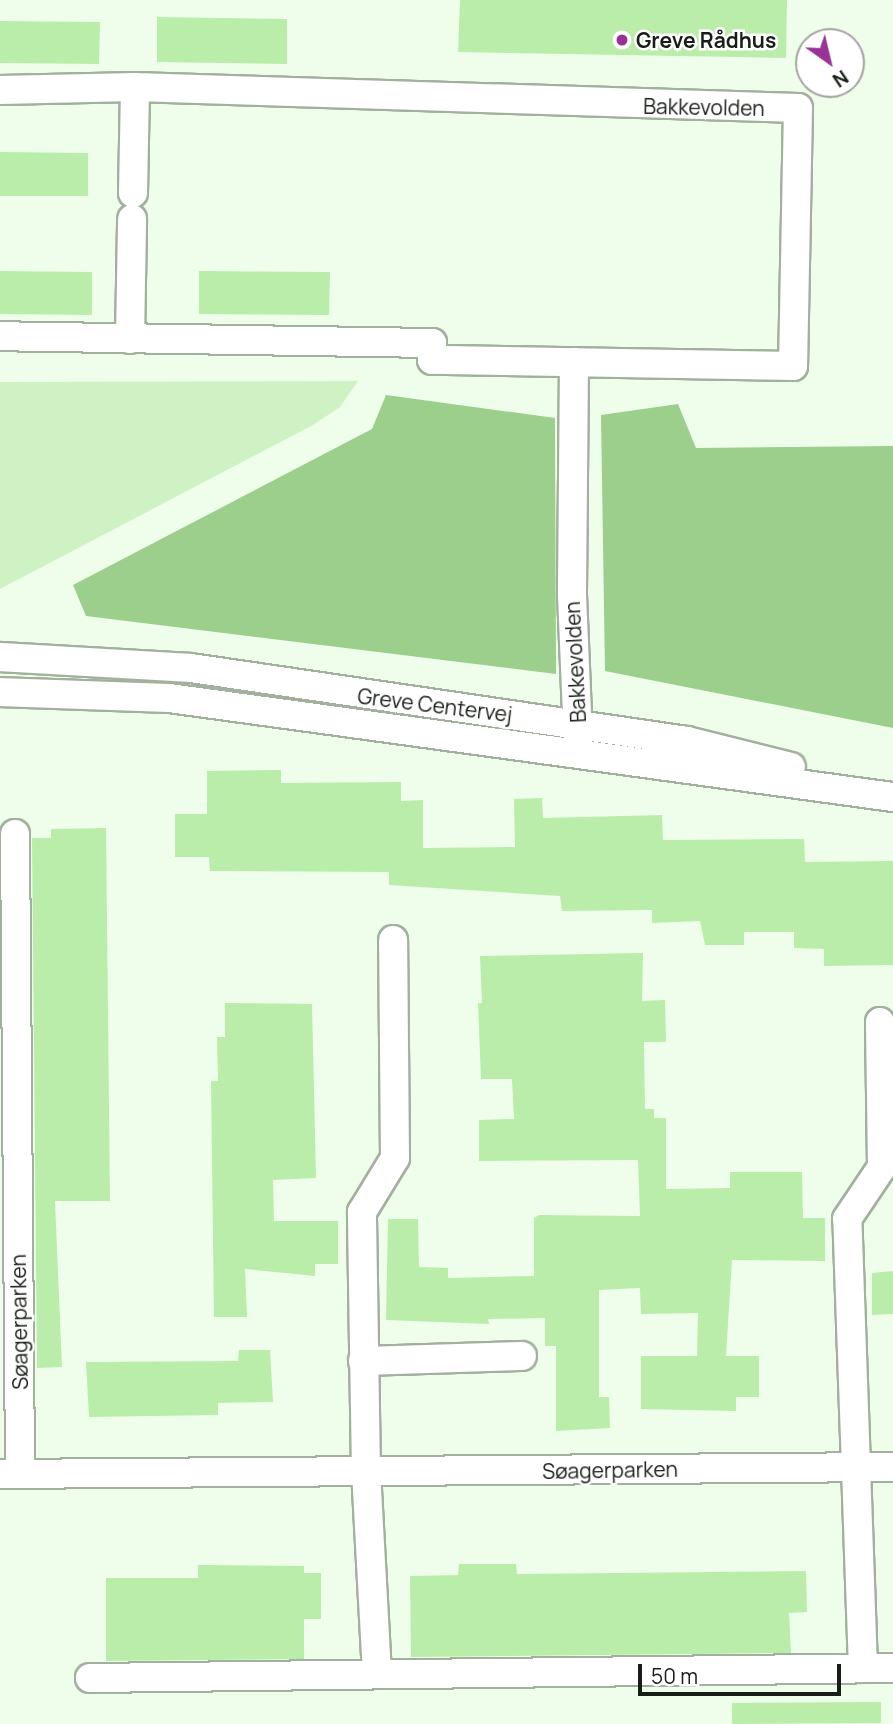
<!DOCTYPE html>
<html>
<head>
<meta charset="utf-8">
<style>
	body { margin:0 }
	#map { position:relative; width:893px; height:1724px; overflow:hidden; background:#effeeb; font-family:Manrope,sans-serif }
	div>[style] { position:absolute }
	.green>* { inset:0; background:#cff2c4 }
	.forest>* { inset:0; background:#9cce8c }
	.building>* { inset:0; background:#baedaa }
	.roads { filter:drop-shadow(2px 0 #a2b09e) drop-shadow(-2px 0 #a2b09e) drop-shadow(0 2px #a2b09e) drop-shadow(0 -2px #a2b09e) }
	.minor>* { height:28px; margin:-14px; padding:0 14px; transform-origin:14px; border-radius:14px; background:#fff }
	.dots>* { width:19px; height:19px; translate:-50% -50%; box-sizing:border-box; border:4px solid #fff; border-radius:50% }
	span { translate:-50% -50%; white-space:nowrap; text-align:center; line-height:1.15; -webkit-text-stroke:5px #fff; paint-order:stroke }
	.poi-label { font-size:21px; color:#181d17; font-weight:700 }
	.left { translate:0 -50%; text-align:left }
	.street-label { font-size:21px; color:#181d17 }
	.north { position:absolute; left:795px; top:28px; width:70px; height:70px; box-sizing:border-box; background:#fff; border:2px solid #a3a5a2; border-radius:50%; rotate:146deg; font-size:19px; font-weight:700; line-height:28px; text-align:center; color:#181d17 }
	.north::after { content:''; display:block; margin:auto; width:24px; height:32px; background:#9a3295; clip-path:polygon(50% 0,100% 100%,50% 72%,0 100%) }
	.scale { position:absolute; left:638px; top:1664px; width:203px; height:32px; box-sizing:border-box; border:4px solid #181d17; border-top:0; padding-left:9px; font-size:21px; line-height:24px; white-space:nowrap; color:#181d17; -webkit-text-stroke:5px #fff; paint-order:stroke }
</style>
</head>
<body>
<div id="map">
	<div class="green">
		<i style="clip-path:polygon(358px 381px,340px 407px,313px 425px,0 589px,0 382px)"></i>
	</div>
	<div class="forest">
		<i style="clip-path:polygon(386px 395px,555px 418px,556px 674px,86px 616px,73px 585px,372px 429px)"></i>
		<i style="clip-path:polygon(678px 404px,696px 448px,893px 446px,893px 728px,605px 671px,601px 415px)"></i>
	</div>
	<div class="building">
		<i style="clip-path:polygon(460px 0,787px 0,786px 58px,458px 52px)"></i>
		<i style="clip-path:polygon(157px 17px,287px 19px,287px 64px,157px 62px)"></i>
		<i style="clip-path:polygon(0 21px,100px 22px,99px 64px,0 63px)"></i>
		<i style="clip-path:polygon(0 152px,88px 153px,88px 196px,0 196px)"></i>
		<i style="clip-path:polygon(0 271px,92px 272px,92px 315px,0 314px)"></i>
		<i style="clip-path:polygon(199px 271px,330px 272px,329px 315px,199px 314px)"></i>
		<i style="clip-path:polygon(281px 770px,281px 783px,401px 782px,401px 801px,423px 800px,423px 848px,515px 847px,514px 799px,542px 798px,543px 818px,662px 815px,663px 840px,804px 839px,805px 862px,893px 861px,893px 965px,824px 966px,824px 949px,794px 948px,794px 932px,744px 932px,744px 945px,705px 945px,700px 921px,652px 923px,652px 910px,562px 911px,560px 896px,389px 885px,389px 872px,210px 871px,209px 857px,175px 857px,175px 814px,207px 814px,207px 771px)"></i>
		<i style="clip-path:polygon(106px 828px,110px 1201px,55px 1201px,62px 1367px,37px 1368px,32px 838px,51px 838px,51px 829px)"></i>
		<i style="clip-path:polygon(643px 953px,642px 1001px,665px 1000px,666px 1042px,644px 1042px,645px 1109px,654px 1109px,654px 1118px,666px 1118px,666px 1189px,730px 1188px,730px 1172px,802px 1172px,803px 1218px,825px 1218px,825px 1261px,732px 1260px,726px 1356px,759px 1356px,759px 1397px,736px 1397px,736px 1411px,641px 1409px,641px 1356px,697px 1356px,698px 1313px,641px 1314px,640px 1288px,599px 1290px,599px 1397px,609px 1397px,610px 1428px,556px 1431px,556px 1346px,545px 1346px,545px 1318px,488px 1319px,489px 1324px,386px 1320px,388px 1219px,418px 1219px,419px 1267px,448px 1268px,448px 1278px,534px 1276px,534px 1218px,539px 1215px,640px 1216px,638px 1160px,479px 1161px,479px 1120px,514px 1119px,512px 1079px,481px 1079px,478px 1003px,482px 1003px,480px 956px)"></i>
		<i style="clip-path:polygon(225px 1003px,312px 1004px,316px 1178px,273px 1180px,274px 1221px,338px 1221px,338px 1264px,315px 1264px,315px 1276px,245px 1269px,247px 1317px,214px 1317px,211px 1081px,218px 1081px,217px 1037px,225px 1037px)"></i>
		<i style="clip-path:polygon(893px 1271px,893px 1314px,872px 1315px,872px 1273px)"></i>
		<i style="clip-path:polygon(239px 1350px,270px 1350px,273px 1402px,218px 1403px,218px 1415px,89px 1417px,86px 1362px,238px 1361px)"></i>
		<i style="clip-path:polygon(459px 1564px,516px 1564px,517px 1574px,806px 1571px,807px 1612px,789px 1613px,791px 1653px,411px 1657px,410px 1576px,458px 1575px)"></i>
		<i style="clip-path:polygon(198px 1565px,304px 1566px,304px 1573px,321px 1573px,321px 1619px,304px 1619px,304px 1659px,106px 1661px,106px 1578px,198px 1578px)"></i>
		<i style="clip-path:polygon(881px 1702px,881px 1723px,732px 1724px,732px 1703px)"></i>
	</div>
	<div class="roads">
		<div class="minor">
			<i style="left:0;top:90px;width:135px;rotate:-1.3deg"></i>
			<i style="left:135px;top:87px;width:663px;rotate:1.81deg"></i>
			<i style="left:798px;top:108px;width:258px;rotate:91.1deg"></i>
			<i style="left:793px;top:366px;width:361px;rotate:-179deg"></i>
			<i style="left:432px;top:360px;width:17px;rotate:-90deg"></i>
			<i style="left:432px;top:343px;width:432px;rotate:-179.1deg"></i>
			<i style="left:133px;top:193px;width:106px;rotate:-88.9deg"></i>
			<i style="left:130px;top:339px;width:120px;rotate:-89deg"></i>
			<i style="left:574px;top:362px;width:233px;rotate:90.5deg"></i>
			<i style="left:572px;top:595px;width:146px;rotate:87.6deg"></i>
			<i style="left:0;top:657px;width:191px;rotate:3.3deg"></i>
			<i style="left:191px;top:668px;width:501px;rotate:8.37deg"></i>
			<i style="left:687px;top:741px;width:107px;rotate:14deg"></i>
			<i style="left:0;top:692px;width:169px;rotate:2deg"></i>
			<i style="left:169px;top:698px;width:731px;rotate:7.79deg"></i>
			<i style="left:15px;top:834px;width:640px;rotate:89.55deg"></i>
			<i style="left:363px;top:1361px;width:159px;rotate:-1.8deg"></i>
			<i style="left:0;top:1474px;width:893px;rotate:-0.45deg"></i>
			<i style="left:863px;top:1668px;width:449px;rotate:-92deg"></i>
			<i style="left:847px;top:1219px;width:63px;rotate:-56.1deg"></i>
			<i style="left:882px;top:1167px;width:145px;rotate:-90.8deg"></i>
			<i style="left:377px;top:1674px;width:201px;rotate:-93.1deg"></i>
			<i style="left:366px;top:1473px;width:261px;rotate:-90.9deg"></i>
			<i style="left:362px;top:1212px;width:63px;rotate:-58.6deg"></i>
			<i style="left:395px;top:1158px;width:218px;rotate:-90.5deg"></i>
			<i style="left:90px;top:1678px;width:803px;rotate:-0.71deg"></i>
		</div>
	</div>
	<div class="dots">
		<i style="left:622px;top:40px;background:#9a3295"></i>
	</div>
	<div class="poi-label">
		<span class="left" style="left:636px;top:40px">Greve Rådhus</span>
	</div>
	<div class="street-label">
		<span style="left:704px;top:107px;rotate:1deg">Bakkevolden</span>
		<span style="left:575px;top:662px;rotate:-93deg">Bakkevolden</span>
		<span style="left:435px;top:705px;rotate:7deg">Greve Centervej</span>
		<span style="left:19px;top:1322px;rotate:-91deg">Søagerparken</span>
		<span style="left:610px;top:1470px;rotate:-1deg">Søagerparken</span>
	</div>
	<div class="north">N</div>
	<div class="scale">50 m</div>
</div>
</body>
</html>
